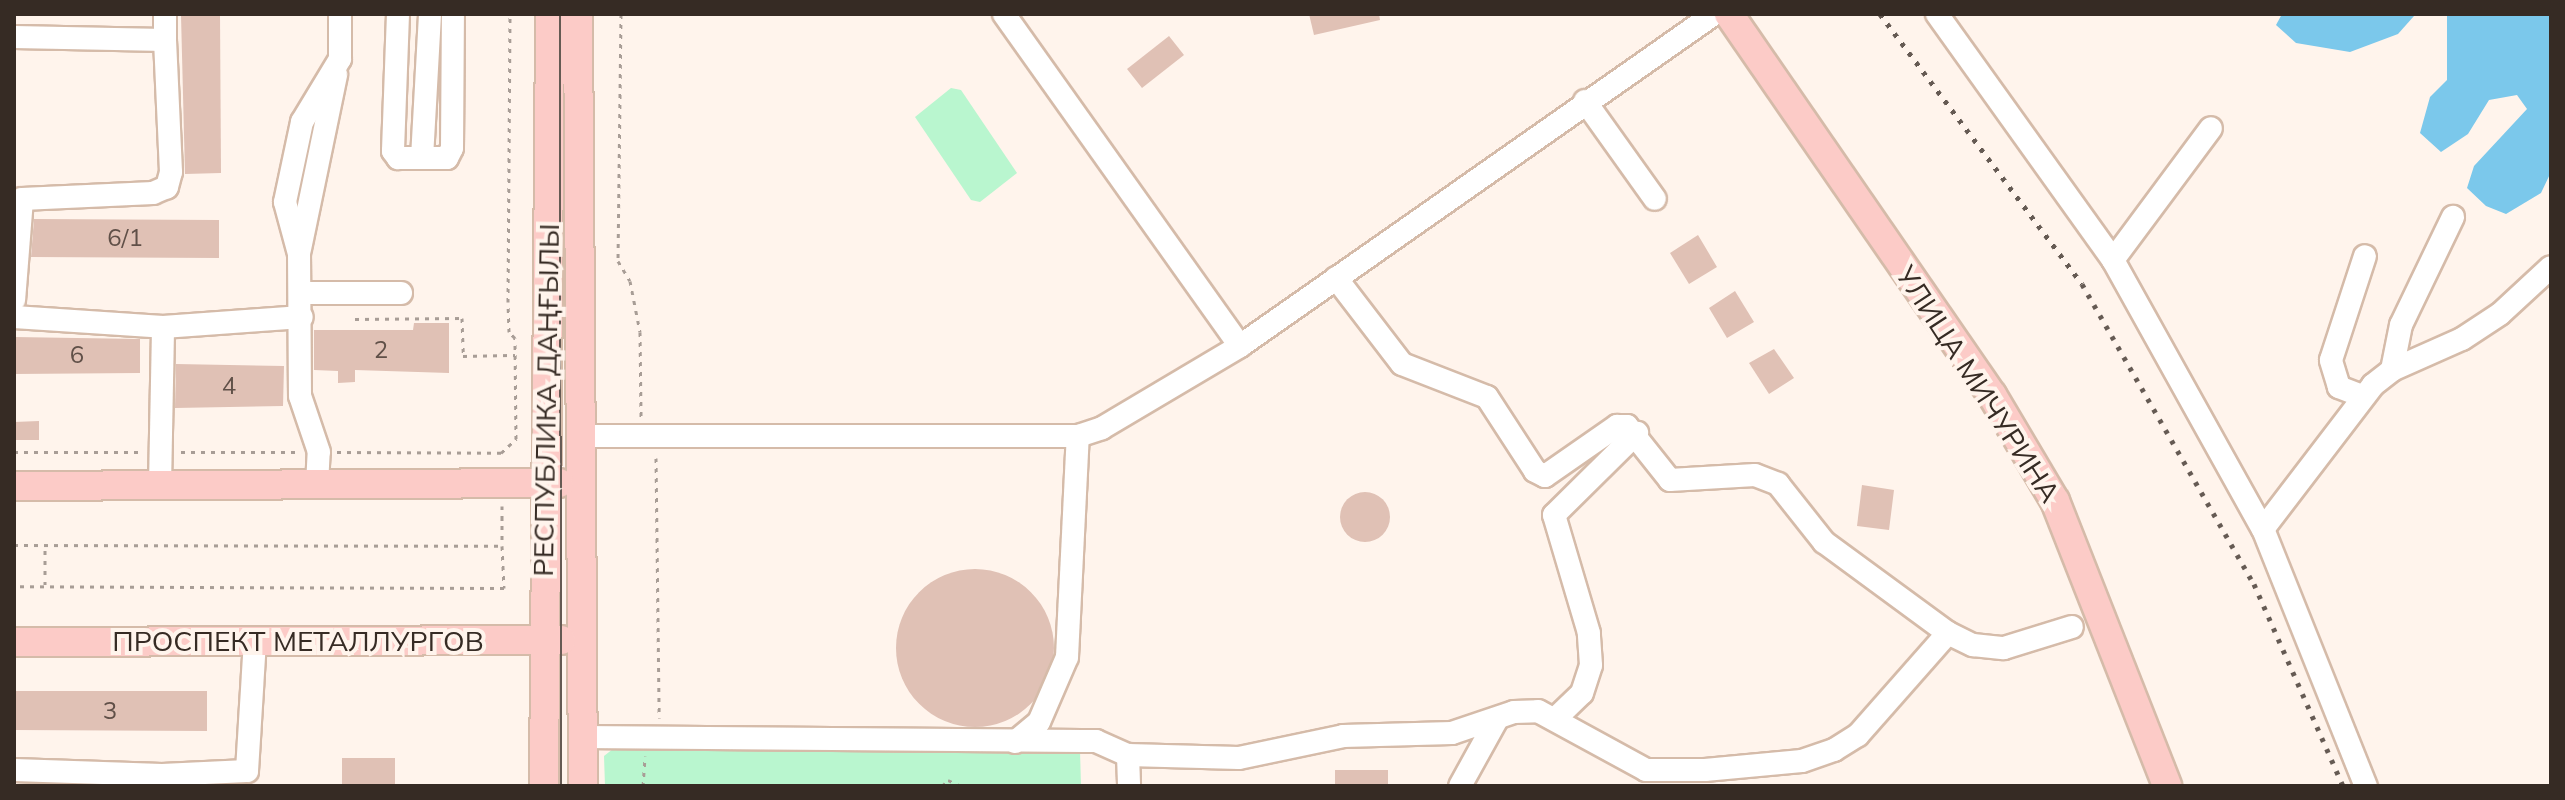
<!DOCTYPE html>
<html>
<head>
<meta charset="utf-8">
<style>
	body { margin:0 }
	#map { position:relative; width:2565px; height:800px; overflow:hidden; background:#fff4ec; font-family:Mulish,sans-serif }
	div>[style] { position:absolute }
	.green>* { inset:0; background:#b9f6cf }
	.water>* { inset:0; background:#7bc8eb }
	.building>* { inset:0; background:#e0c1b5 }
	.round { border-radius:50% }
	.path>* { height:3px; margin-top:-1.5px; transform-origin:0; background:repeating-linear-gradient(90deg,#a89d96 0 4px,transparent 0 10px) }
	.roads { filter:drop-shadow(2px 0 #d5bba9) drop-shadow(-2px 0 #d5bba9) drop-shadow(0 2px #d5bba9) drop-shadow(0 -2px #d5bba9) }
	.minor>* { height:22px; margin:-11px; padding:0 11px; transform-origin:11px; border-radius:11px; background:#fff }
	.major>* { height:28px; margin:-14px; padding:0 14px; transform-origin:14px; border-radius:14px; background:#fccbc7 }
	.tram>* { height:2px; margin:-1px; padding:0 1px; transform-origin:1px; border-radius:1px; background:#655a53 }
	.rail>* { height:5px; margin-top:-2.5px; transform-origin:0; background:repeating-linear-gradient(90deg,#655a53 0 4px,transparent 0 12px) }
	span { translate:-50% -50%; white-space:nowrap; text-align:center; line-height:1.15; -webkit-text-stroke:8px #fff4ec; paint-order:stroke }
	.number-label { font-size:24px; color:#605048 }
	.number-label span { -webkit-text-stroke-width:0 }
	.street-label { font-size:28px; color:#362b24 }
	.frame { position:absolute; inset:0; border:16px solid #362b24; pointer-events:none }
</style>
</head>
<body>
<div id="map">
	<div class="green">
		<i style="clip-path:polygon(951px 88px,961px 90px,1017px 173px,980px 202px,971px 200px,915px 117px)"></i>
		<i style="clip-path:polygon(618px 745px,1080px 750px,1081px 786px,605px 786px,604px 756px)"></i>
	</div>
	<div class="water">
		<i style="clip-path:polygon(2282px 14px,2414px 14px,2414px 16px,2398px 34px,2350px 52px,2296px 43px,2276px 25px)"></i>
		<i style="clip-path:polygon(2447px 14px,2551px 14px,2551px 172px,2541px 193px,2506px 214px,2486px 206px,2467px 188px,2474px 166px,2527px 109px,2517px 95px,2489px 100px,2468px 134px,2441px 152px,2420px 133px,2430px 97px,2447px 80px)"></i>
	</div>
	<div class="building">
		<i style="clip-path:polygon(1309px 14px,1379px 14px,1380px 20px,1314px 35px)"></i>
		<i style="clip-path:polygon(181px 15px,220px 15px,221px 173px,185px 174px)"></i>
		<i style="clip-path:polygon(1169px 36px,1184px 55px,1142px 88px,1127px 69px)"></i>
		<i style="clip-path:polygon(34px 219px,219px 220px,219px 258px,31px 257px)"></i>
		<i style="clip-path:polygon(1698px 235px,1717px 267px,1689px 284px,1670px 253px)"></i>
		<i style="clip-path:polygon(1735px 291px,1754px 322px,1727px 338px,1709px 308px)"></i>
		<i style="clip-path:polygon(414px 323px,449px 323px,449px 373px,355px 370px,355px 382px,338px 383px,338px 371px,314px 370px,314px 330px,413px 330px)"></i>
		<i style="clip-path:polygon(14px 337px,140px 339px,140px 373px,14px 374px)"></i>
		<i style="clip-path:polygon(1774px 349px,1794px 378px,1769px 394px,1749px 363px)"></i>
		<i style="clip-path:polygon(176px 364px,284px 366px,283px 406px,175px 408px)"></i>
		<i style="clip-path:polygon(39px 421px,39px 440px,14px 440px,14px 422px)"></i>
		<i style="clip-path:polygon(1862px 485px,1894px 490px,1889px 530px,1857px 526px)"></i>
		<i class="round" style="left:1340px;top:492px;width:50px;height:50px"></i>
		<i class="round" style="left:896px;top:569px;width:158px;height:158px"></i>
		<i style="clip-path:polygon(14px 691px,207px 691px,207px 731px,14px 730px)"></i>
		<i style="clip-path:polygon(342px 758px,395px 758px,395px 786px,342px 786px)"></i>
		<i style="clip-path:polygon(1335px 770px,1388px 770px,1388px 786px,1335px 786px)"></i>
	</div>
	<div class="path">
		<i style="left:621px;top:14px;width:247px;rotate:90.7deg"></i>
		<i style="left:618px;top:261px;width:23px;rotate:59deg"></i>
		<i style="left:630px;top:281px;width:52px;rotate:78.9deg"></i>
		<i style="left:640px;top:332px;width:86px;rotate:89.3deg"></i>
		<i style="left:355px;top:319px;width:107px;rotate:-0.5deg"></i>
		<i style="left:462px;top:318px;width:38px;rotate:88deg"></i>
		<i style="left:463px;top:356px;width:52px;rotate:-1.1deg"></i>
		<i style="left:14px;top:452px;width:127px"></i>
		<i style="left:181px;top:452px;width:116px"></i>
		<i style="left:337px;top:452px;width:164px;rotate:0.3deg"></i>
		<i style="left:501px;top:453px;width:21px;rotate:-43deg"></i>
		<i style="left:516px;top:439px;width:101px;rotate:-90.6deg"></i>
		<i style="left:515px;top:338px;width:8px;rotate:-135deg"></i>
		<i style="left:509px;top:332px;width:30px;rotate:-92deg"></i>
		<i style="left:508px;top:302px;width:288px;rotate:-89.6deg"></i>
		<i style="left:656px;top:458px;width:260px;rotate:89.3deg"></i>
		<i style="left:502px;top:506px;width:40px;rotate:90deg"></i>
		<i style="left:14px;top:545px;width:488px;rotate:0.1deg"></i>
		<i style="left:502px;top:546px;width:42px;rotate:87.3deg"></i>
		<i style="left:504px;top:588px;width:490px;rotate:-179.8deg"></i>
		<i style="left:45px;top:585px;width:39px;rotate:-90deg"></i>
		<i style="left:643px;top:786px;width:30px;rotate:-86deg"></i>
		<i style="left:750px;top:786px;width:13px"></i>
		<i style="left:942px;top:786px;width:8px;rotate:-45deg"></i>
		<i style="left:948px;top:780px;width:14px;rotate:25deg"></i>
	</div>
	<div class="roads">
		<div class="minor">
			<i style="left:165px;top:14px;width:26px;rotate:90deg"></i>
			<i style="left:398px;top:14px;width:137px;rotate:92.1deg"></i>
			<i style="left:393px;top:151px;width:9px;rotate:54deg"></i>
			<i style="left:398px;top:158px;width:49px"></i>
			<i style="left:447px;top:158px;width:11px;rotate:-63deg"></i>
			<i style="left:452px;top:148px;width:134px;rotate:-89.6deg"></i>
			<i style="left:1004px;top:14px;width:407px;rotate:54.6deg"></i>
			<i style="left:1937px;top:14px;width:302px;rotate:54.4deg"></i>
			<i style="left:2113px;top:260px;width:308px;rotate:60.9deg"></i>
			<i style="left:2263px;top:529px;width:277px;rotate:68.2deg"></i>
			<i style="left:14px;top:37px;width:151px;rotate:1.1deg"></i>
			<i style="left:165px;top:40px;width:132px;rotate:87.4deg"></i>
			<i style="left:171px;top:172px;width:16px;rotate:105deg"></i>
			<i style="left:167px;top:187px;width:15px;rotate:157deg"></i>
			<i style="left:153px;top:193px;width:131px;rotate:177.4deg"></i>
			<i style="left:22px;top:199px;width:101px;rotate:94.5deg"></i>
			<i style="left:1585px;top:101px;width:120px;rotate:54.5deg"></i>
			<i style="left:422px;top:158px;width:144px;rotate:-86.8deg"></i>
			<i style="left:300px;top:249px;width:178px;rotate:-78.3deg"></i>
			<i style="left:2113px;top:260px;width:164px;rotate:-53.4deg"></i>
			<i style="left:1336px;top:278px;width:108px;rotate:52.5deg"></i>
			<i style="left:1402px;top:364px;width:91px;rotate:21.2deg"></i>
			<i style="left:1487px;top:397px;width:88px;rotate:57deg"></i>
			<i style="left:1535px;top:471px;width:11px;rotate:27deg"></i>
			<i style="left:1545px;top:476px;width:88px;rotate:-34.8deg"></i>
			<i style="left:1617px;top:426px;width:10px"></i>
			<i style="left:1627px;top:426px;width:69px;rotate:51.5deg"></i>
			<i style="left:1670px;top:480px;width:85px;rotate:-3.4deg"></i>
			<i style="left:1755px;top:475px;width:25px;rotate:21deg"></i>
			<i style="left:1778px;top:484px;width:74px;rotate:51.6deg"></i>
			<i style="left:1824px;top:542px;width:154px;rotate:36.3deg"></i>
			<i style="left:1948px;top:633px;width:28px;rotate:26deg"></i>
			<i style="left:1973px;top:645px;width:31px;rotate:6deg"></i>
			<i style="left:2004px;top:648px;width:71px;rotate:-17.2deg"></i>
			<i style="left:301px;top:293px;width:100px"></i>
			<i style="left:14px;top:317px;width:149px;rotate:3.8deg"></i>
			<i style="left:163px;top:327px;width:139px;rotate:-4.1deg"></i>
			<i style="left:2392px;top:370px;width:46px;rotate:-78.7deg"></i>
			<i style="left:2401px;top:325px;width:120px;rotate:-64.3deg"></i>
			<i style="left:2362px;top:396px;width:25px;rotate:-159deg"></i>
			<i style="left:2339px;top:387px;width:28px;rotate:-107deg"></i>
			<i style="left:2331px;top:360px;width:109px;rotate:-71.9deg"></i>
			<i style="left:579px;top:436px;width:499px"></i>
			<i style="left:1078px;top:436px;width:25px;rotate:-18deg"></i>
			<i style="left:1102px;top:428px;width:161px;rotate:-30.7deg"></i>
			<i style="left:1240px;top:346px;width:579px;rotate:-35.01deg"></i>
			<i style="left:317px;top:485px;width:33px;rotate:-87deg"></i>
			<i style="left:319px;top:452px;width:59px;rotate:-108.7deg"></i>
			<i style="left:300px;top:396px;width:142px;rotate:-90.4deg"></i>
			<i style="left:299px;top:254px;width:54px;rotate:-105.1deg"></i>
			<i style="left:285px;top:202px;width:82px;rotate:-78deg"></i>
			<i style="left:302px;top:122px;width:74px;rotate:-58.9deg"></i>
			<i style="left:340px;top:59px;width:45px;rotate:-90deg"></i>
			<i style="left:160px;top:486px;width:159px;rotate:-88.9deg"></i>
			<i style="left:2263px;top:529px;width:181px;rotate:-52.6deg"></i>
			<i style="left:2373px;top:385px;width:24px;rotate:-38deg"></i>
			<i style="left:2392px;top:370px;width:77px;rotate:-23.9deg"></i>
			<i style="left:2462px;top:339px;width:45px;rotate:-33.3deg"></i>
			<i style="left:2500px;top:314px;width:69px;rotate:-42.7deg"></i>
			<i style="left:1555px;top:719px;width:37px;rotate:-44deg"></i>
			<i style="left:1582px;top:693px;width:29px;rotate:-72deg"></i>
			<i style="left:1591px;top:665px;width:32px;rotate:-94deg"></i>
			<i style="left:1589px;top:633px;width:123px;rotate:-106.5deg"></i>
			<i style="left:1554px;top:515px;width:117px;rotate:-44.7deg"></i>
			<i style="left:582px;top:737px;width:514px;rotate:0.45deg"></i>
			<i style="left:1096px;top:741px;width:35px;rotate:24deg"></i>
			<i style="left:1128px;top:755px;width:111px;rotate:1.5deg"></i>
			<i style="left:1239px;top:758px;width:106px;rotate:-11.9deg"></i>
			<i style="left:1343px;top:736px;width:109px;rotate:-1.6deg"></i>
			<i style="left:1452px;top:733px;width:65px;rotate:-18.7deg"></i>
			<i style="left:1514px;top:712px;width:24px;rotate:-2deg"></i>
			<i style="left:1538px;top:711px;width:123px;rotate:28.6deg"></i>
			<i style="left:1646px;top:770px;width:59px"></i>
			<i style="left:1705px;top:770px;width:97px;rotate:-5.3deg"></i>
			<i style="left:1802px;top:761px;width:34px;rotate:-19deg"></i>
			<i style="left:1834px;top:750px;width:28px;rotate:-32deg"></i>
			<i style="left:1858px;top:735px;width:136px;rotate:-48.6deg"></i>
			<i style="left:1015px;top:742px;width:31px;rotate:-40deg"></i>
			<i style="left:1039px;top:722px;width:71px;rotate:-66.7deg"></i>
			<i style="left:1067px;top:657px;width:221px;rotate:-87.2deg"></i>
			<i style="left:1128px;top:755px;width:31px;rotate:88deg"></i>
			<i style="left:14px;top:770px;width:148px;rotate:1.9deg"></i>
			<i style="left:161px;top:786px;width:11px;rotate:-85deg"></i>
			<i style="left:162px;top:775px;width:85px;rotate:-2.7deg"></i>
			<i style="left:247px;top:771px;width:130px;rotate:-86.5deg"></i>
			<i style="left:1460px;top:786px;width:77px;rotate:-61.1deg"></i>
		</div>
		<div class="major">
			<i style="left:578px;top:14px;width:772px;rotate:89.63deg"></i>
			<i style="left:1729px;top:14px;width:463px;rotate:55.4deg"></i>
			<i style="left:1992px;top:395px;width:123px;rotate:59.3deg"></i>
			<i style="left:2055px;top:501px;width:306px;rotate:68.5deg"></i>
			<i style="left:14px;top:486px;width:545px;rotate:-0.32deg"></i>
			<i style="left:14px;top:642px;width:547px;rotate:-0.21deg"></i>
			<i style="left:544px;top:786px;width:772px;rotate:-89.55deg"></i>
		</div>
	</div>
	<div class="tram">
		<i style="left:560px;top:14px;width:772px;rotate:89.93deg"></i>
	</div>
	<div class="rail">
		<i style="left:1880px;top:14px;width:337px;rotate:53.2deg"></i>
		<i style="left:2082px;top:284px;width:346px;rotate:60.2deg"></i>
		<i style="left:2254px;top:584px;width:221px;rotate:66.2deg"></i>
	</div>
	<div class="number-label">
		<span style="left:125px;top:238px">6/1</span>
		<span style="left:381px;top:350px">2</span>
		<span style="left:77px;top:355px">6</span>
		<span style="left:229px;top:386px">4</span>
		<span style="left:110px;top:711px">3</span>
	</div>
	<div class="street-label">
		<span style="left:1978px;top:384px;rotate:57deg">УЛИЦА МИЧУРИНА</span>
		<span style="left:546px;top:400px;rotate:-89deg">РЕСПУБЛИКА ДАҢҒЫЛЫ</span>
		<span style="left:298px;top:641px">ПРОСПЕКТ МЕТАЛЛУРГОВ</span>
	</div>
	<div class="frame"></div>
</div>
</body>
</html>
